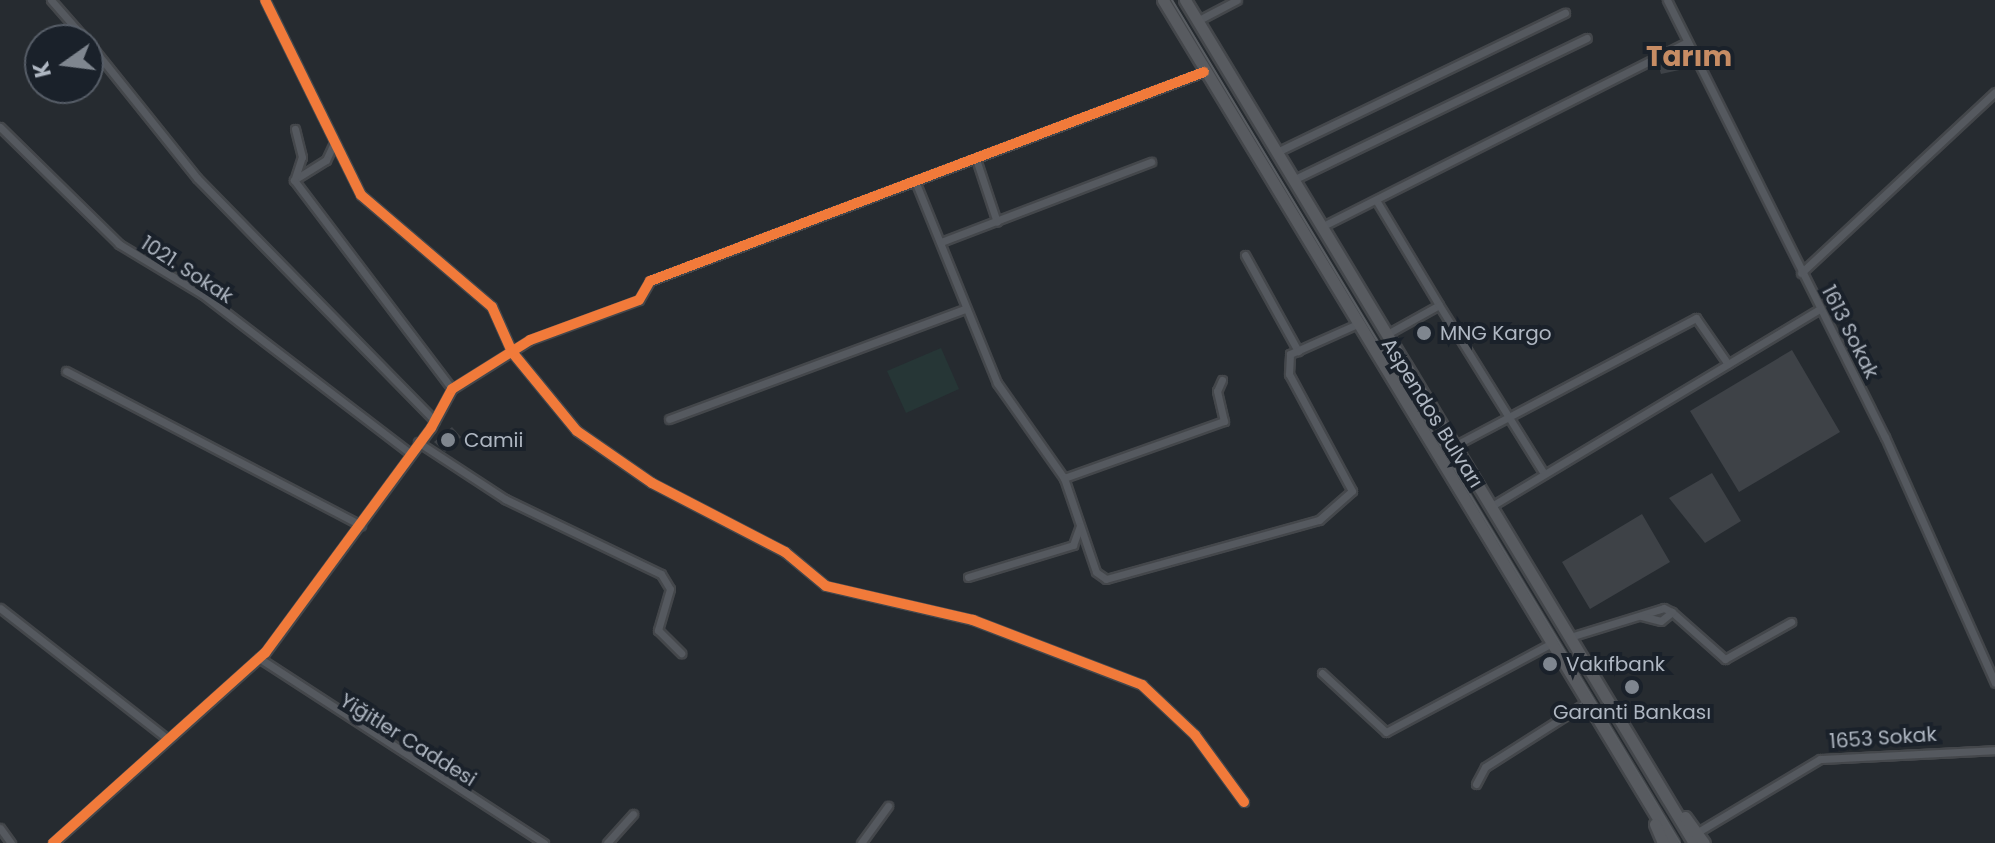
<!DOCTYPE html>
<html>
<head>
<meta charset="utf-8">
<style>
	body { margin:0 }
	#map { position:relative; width:1995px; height:843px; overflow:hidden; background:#262b30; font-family:Poppins,sans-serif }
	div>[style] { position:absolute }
	.green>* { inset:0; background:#263636 }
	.building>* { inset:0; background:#3e4247 }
	.roads { filter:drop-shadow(2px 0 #44474b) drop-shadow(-2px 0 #44474b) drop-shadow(0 2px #44474b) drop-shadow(0 -2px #44474b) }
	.minor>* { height:7px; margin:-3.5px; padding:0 3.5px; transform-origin:3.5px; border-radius:3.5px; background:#55595f }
	.primary>* { height:11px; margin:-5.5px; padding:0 5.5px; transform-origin:5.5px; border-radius:5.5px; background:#585b60 }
	.tram>* { height:2px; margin:-1px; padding:0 1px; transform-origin:1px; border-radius:1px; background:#595d62 }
	.cycleway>* { height:10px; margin:-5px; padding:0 5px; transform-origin:5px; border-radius:5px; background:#f17a3a }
	.dots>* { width:22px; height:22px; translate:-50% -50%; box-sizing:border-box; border:4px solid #1a212a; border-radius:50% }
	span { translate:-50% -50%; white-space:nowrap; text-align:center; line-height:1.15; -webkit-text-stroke:8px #1a212a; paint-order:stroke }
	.street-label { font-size:20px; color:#afb7c2 }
	.poi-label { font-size:20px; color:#afb7c2 }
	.left { translate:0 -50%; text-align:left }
	.district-label { font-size:28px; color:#c78c64; font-weight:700 }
	.north { position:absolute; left:24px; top:24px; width:80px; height:80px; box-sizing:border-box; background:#1a212a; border:2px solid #565d67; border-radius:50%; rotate:256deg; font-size:22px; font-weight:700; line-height:32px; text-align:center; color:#afb7c2 }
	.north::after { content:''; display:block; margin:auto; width:28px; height:36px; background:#7f868f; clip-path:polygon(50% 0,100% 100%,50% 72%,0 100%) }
</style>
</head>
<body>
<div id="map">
	<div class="green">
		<i style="clip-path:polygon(941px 348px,959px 389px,906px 413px,887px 371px)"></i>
	</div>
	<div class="building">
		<i style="clip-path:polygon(1681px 56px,1684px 69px,1661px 74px,1658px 64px)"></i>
		<i style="clip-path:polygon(1792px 350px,1840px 432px,1739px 492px,1690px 411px)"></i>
		<i style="clip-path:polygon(452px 427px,461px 437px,445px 452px,434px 442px)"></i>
		<i style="clip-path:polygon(1712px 473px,1741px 521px,1705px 543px,1669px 498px)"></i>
		<i style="clip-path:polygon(1642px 514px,1670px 562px,1590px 609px,1562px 562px)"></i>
	</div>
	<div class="roads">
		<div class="minor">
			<i style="left:51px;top:0;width:53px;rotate:48.8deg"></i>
			<i style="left:265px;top:0;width:217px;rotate:63.8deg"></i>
			<i style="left:361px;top:195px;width:172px;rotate:40.5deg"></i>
			<i style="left:492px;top:307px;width:49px;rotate:66deg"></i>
			<i style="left:512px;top:352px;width:102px;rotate:50.6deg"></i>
			<i style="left:577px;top:431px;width:91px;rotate:34.7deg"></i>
			<i style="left:652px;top:483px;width:150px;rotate:27.4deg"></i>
			<i style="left:785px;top:552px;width:53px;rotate:39.7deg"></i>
			<i style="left:826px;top:586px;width:151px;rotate:13deg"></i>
			<i style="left:973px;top:620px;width:181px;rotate:21deg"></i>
			<i style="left:1142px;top:685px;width:73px;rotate:43.3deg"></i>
			<i style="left:1195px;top:735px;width:83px;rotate:53.8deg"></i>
			<i style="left:1667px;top:0;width:488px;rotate:63.5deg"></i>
			<i style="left:1885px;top:437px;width:269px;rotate:65.9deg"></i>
			<i style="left:1197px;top:21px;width:45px;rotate:-27.7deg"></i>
			<i style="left:88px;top:42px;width:174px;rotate:51.3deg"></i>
			<i style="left:197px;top:178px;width:340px;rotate:45.6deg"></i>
			<i style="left:0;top:127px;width:167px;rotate:44.5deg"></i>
			<i style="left:119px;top:244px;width:97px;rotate:31.1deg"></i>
			<i style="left:202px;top:294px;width:260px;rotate:37.4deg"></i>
			<i style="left:334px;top:143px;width:19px;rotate:115deg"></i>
			<i style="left:326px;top:160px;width:38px;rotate:148deg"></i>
			<i style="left:294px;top:180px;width:262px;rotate:52.9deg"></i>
			<i style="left:1277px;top:152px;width:320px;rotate:-25.8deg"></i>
			<i style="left:976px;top:159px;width:66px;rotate:71.6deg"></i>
			<i style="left:295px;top:178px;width:22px;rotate:-72deg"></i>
			<i style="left:302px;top:157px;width:29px;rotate:-104deg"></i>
			<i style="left:1295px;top:179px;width:324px;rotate:-25.8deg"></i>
			<i style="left:915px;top:181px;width:218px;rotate:67.9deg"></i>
			<i style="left:997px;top:383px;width:116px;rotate:54.8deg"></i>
			<i style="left:1376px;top:200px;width:122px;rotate:59deg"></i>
			<i style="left:1325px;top:225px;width:406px;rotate:-26.8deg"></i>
			<i style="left:941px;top:242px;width:225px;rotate:-20.9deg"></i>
			<i style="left:1245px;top:255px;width:110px;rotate:61.1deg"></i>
			<i style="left:1801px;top:273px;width:265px;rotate:-43deg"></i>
			<i style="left:1389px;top:333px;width:57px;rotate:-29.2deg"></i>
			<i style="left:1439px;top:305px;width:199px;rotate:58.1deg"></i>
			<i style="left:66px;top:371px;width:333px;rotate:27.6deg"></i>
			<i style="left:1222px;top:380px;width:12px;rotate:114deg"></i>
			<i style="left:1217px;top:391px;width:31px;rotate:77deg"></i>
			<i style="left:1224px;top:421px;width:170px;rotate:160.4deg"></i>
			<i style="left:1064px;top:478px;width:99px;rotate:71.2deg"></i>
			<i style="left:1096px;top:572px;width:12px;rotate:35deg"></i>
			<i style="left:1106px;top:579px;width:221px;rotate:-15.5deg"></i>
			<i style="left:1319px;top:520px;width:44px;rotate:-41.3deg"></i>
			<i style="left:1352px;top:491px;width:133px;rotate:-118.3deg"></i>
			<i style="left:1289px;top:374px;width:20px;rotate:-87deg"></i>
			<i style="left:1290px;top:354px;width:71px;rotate:-24deg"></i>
			<i style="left:669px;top:419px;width:316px;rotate:-20.4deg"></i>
			<i style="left:418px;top:442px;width:104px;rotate:33.2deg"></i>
			<i style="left:505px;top:499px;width:173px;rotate:25.7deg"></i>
			<i style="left:661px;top:574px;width:17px;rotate:59deg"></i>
			<i style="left:670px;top:589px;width:43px;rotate:106.3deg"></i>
			<i style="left:658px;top:630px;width:33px;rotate:45deg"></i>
			<i style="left:1454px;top:446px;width:274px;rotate:-27.9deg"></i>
			<i style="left:1696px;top:318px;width:56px;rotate:55.2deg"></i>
			<i style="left:1490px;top:507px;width:385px;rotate:-31deg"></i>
			<i style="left:968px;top:577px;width:110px;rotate:-16.9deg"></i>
			<i style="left:1073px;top:545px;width:20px;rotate:-70deg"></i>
			<i style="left:0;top:608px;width:208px;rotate:38deg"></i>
			<i style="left:1672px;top:612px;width:71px;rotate:41.6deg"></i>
			<i style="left:1725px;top:659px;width:76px;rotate:-29.3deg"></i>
			<i style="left:1570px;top:637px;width:98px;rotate:-17.1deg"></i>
			<i style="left:1664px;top:608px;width:9px;rotate:27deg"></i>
			<i style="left:1672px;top:612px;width:14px;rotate:141deg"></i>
			<i style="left:1661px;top:621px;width:21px;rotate:-166deg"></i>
			<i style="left:259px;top:658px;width:340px;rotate:33deg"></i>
			<i style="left:1322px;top:673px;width:87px;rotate:42.7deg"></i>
			<i style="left:1386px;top:732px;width:188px;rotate:-28.2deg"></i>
			<i style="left:1476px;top:784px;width:19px;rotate:-62deg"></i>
			<i style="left:1485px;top:767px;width:121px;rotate:-32.5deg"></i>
			<i style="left:0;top:828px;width:19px;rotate:54deg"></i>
			<i style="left:1698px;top:832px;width:142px;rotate:-30.9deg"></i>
			<i style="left:1820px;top:759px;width:175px;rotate:-2.9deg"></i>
			<i style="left:53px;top:843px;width:285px;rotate:-41.9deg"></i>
			<i style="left:265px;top:653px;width:280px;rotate:-53.6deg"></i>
			<i style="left:431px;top:428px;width:44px;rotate:-61.7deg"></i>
			<i style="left:452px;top:389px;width:92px;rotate:-32.1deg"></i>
			<i style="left:530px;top:340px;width:116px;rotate:-20.2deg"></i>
			<i style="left:639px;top:300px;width:22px;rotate:-60deg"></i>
			<i style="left:650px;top:281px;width:592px;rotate:-20.67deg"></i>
			<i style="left:607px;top:843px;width:39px;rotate:-48deg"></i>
			<i style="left:861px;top:843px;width:46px;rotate:-53.9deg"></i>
		</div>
		<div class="primary">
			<i style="left:1163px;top:0;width:985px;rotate:58.83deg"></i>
			<i style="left:1185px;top:0;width:985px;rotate:58.88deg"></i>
			<i style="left:1685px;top:817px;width:32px;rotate:54deg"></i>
			<i style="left:1655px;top:824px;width:21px;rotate:67deg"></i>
		</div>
	</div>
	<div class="tram">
		<i style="left:1172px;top:0;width:984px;rotate:58.93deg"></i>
	</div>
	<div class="cycleway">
		<i style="left:265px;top:0;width:217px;rotate:63.8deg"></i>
		<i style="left:361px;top:195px;width:172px;rotate:40.5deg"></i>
		<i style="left:492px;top:307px;width:49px;rotate:66deg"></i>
		<i style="left:512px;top:352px;width:102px;rotate:50.6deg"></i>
		<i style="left:577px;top:431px;width:91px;rotate:34.7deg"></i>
		<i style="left:652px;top:483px;width:150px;rotate:27.4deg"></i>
		<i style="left:785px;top:552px;width:53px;rotate:39.7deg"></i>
		<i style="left:826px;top:586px;width:151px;rotate:13deg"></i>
		<i style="left:973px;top:620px;width:181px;rotate:21deg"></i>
		<i style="left:1142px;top:685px;width:73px;rotate:43.3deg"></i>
		<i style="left:1195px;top:735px;width:83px;rotate:53.8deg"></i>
		<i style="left:53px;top:843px;width:285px;rotate:-41.9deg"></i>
		<i style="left:265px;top:653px;width:280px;rotate:-53.6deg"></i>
		<i style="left:431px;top:428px;width:44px;rotate:-61.7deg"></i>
		<i style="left:452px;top:389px;width:92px;rotate:-32.1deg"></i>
		<i style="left:530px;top:340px;width:116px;rotate:-20.2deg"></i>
		<i style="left:639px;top:300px;width:22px;rotate:-60deg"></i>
		<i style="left:650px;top:281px;width:592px;rotate:-20.67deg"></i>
	</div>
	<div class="dots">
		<i style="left:1424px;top:333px;background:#7f868f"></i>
		<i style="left:448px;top:440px;background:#7f868f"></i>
		<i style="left:1550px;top:664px;background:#7f868f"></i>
		<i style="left:1632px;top:687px;background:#7f868f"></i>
	</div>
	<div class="street-label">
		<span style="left:187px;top:270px;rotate:33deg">1021. Sokak</span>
		<span style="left:1850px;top:332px;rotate:63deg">1613 Sokak</span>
		<span style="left:1432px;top:413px;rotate:58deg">Aspendos Bulvarı</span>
		<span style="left:1883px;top:738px;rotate:-4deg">1653 Sokak</span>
		<span style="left:408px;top:740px;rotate:32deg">Yiğitler Caddesi</span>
	</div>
	<div class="poi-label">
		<span class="left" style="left:1440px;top:333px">MNG Kargo</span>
		<span class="left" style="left:464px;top:440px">Camii</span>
		<span class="left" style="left:1566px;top:664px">Vakıfbank</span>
		<span style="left:1632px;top:712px">Garanti Bankası</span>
	</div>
	<div class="district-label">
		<span style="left:1689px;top:57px">Tarım</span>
	</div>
	<div class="north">K</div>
</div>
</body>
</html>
